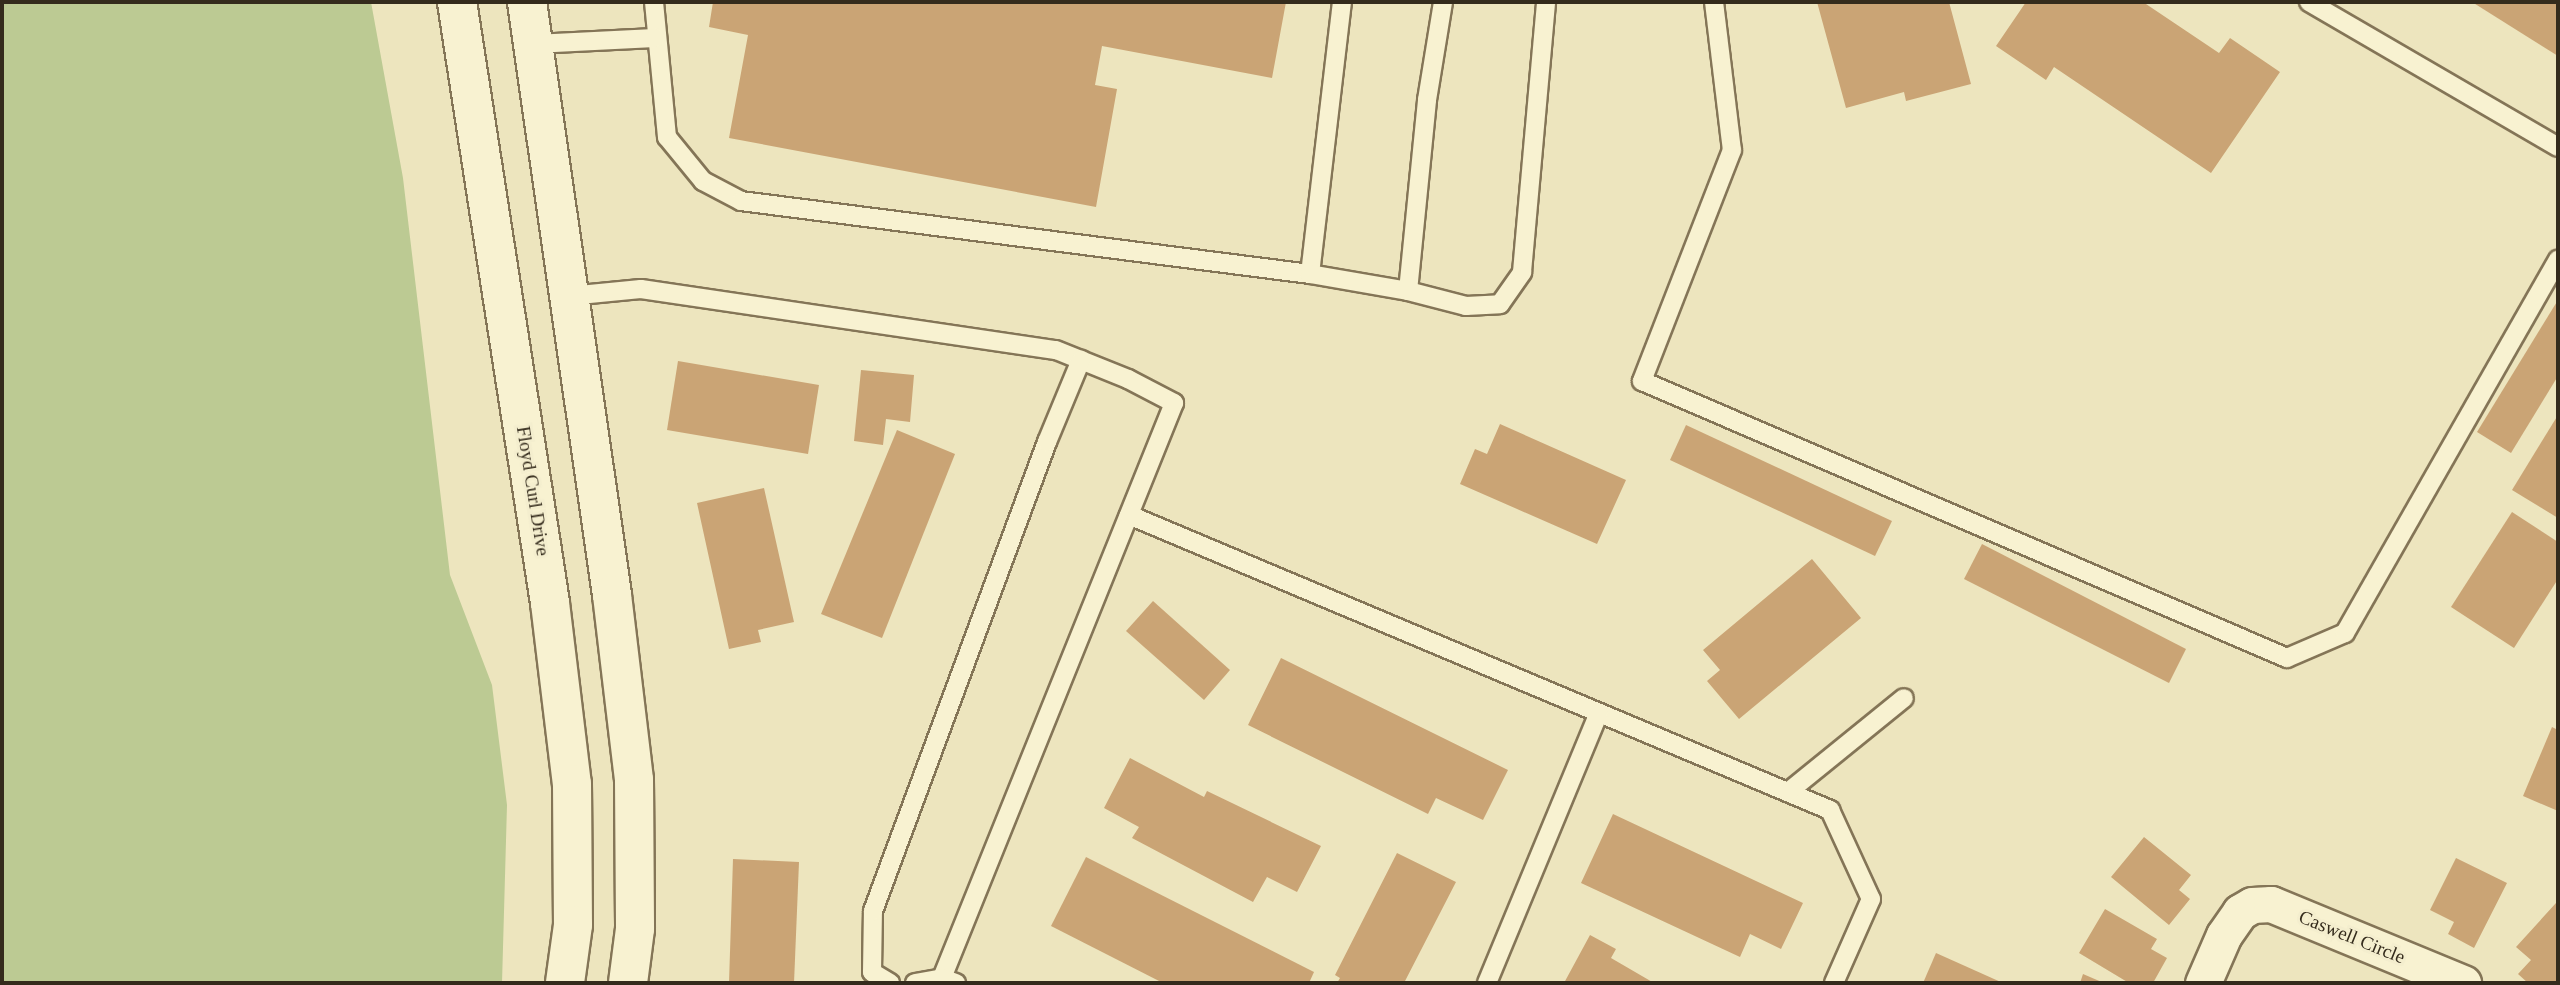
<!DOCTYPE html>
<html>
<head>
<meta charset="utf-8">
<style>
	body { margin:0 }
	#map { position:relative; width:2560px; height:985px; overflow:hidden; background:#ede5be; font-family:"Times New Roman",serif }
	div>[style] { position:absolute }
	.green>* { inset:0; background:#bcca93 }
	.building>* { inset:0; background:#caa475 }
	.roads { filter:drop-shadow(2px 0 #847557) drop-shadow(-2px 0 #847557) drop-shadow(0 2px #847557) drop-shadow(0 -2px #847557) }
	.lane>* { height:18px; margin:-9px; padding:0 9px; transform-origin:9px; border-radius:9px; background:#f8f2d1 }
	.street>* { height:35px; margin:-17.5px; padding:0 17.5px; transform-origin:17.5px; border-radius:17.5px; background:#f8f2d1 }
	.secondary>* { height:38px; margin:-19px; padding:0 19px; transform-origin:19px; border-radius:19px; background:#f8f2d1 }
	span { translate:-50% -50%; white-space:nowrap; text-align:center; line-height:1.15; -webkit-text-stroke:6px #f4eece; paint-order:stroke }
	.street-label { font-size:19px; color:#342b1c }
	.frame { position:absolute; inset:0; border:4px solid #342b1c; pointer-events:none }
</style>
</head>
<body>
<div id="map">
	<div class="green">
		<i style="clip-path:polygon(2px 2px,371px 2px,403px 178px,450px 575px,492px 685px,507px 805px,502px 983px,2px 983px)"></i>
	</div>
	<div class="building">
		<i style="clip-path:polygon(713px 2px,1286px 2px,1272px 78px,1102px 46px,1095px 85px,1117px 89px,1096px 207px,729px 138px,748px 35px,709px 27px)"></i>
		<i style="clip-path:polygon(1817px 2px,1949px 2px,1971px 84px,1906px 101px,1904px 92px,1846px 108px)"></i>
		<i style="clip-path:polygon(2026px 2px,2143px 2px,2219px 53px,2230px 38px,2280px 72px,2211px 173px,2054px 67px,2046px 80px,1996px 46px)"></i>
		<i style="clip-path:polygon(2472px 2px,2558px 2px,2558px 56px)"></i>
		<i style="clip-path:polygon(2558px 300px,2558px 376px,2511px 453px,2477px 432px)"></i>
		<i style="clip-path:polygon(678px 361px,819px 385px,808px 454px,667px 430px)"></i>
		<i style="clip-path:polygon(861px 370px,914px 375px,910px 422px,886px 419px,883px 445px,854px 441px)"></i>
		<i style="clip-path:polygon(2558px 415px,2558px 518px,2512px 490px)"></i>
		<i style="clip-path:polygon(1500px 424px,1626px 480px,1597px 544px,1460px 484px,1475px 449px,1487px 454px)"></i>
		<i style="clip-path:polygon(1686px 425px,1892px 521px,1875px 556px,1670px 460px)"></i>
		<i style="clip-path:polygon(897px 430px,955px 454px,882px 638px,821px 614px)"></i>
		<i style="clip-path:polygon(764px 488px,794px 622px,758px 630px,761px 642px,729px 649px,697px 503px)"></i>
		<i style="clip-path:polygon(2512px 512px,2558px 542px,2558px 579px,2514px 648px,2451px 607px)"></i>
		<i style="clip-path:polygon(1982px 544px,2186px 649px,2169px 683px,1964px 579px)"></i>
		<i style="clip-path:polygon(1812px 559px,1861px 618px,1739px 719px,1707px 681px,1720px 670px,1703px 650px)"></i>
		<i style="clip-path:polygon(1153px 601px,1230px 670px,1204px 700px,1126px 631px)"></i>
		<i style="clip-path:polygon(1281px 658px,1508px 770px,1483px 820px,1436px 798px,1428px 814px,1248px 725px)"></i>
		<i style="clip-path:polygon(2552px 727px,2558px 730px,2558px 811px,2523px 796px)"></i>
		<i style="clip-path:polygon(1130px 758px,1204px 797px,1207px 791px,1321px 846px,1297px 892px,1267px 877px,1253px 902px,1132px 838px,1139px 827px,1104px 808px)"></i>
		<i style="clip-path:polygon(1613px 814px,1803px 903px,1781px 949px,1750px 934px,1740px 957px,1581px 883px)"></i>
		<i style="clip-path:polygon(2144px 837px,2191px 875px,2179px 890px,2190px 899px,2169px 925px,2111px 877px)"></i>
		<i style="clip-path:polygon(1397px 853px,1456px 882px,1404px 983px,1337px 983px,1340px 978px,1335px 975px)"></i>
		<i style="clip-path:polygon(1086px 857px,1314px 972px,1309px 983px,1163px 983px,1051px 926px)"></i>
		<i style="clip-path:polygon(2456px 858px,2507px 883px,2474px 948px,2448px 934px,2454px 922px,2430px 910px)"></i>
		<i style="clip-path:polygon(733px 859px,799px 862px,794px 983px,729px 983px)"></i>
		<i style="clip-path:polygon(2556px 903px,2558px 982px,2528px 983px,2518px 974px,2531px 960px,2516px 947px)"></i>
		<i style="clip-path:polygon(2105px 909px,2157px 939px,2151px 949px,2167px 958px,2153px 983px,2129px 983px,2079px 953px)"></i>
		<i style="clip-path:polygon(1590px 935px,1616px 949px,1611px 958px,1654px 983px,1564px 983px)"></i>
		<i style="clip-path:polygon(1936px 953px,2003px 983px,1923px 983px)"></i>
		<i style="clip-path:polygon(2083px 974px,2104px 983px,2080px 983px)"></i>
	</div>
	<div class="roads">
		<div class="lane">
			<i style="left:654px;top:2px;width:136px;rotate:84.5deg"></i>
			<i style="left:667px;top:137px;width:57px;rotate:50.7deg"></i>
			<i style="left:703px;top:181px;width:43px;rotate:27.8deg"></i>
			<i style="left:741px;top:201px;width:574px;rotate:7.31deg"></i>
			<i style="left:1310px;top:274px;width:274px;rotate:-83.3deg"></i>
			<i style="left:1714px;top:2px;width:149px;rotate:83.1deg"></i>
			<i style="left:1732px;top:150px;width:248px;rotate:111.3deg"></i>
			<i style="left:1642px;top:381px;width:702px;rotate:23.24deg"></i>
			<i style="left:2287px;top:658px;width:63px;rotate:-23.3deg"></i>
			<i style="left:2345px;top:633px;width:430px;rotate:-60.3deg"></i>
			<i style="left:2309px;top:2px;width:288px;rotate:30.2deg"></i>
			<i style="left:533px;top:44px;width:123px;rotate:-2.8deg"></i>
			<i style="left:1310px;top:274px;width:99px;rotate:9.8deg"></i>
			<i style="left:1408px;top:291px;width:60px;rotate:14.5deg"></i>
			<i style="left:1466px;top:306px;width:34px;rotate:-3deg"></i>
			<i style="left:1500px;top:304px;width:39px;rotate:-55deg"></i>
			<i style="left:1522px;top:272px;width:271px;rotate:-84.9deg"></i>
			<i style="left:1408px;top:291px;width:192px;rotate:-84.3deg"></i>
			<i style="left:1427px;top:100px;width:99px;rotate:-80.7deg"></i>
			<i style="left:569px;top:296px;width:72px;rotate:-5.6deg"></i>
			<i style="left:641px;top:289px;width:419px;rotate:8.4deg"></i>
			<i style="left:1056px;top:350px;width:78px;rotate:21.9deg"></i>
			<i style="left:1128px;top:379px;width:52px;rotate:27.6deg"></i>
			<i style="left:1174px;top:403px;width:620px;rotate:111.97deg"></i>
			<i style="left:942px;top:978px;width:15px;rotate:20deg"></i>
			<i style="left:1129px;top:515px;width:761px;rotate:22.82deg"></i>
			<i style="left:1830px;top:810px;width:98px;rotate:65.3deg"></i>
			<i style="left:1871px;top:899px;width:92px;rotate:113.8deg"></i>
			<i style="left:1788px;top:792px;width:149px;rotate:-39deg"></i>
			<i style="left:890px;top:983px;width:21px;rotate:-149deg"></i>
			<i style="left:872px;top:972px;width:61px;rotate:-89.1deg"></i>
			<i style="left:873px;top:911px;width:500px;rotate:-69.65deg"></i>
			<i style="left:1047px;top:442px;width:89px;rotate:-67.5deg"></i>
			<i style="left:915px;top:983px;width:27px;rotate:-10deg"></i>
			<i style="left:1487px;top:983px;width:292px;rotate:-67.5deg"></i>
		</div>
		<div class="street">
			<i style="left:2203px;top:983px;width:52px;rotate:-66.4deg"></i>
			<i style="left:2224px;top:935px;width:28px;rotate:-55deg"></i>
			<i style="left:2240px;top:912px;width:14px;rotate:-30deg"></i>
			<i style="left:2252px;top:905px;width:19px;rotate:-3deg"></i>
			<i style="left:2271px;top:904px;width:208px;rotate:22.4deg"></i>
		</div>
		<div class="secondary">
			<i style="left:457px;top:2px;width:608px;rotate:81.2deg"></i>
			<i style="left:550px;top:603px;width:182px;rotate:83.1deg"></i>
			<i style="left:572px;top:784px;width:141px;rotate:89.6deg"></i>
			<i style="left:573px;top:925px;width:59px;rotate:97.9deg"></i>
			<i style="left:527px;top:2px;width:599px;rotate:81.84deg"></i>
			<i style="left:612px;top:595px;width:186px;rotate:83.2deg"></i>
			<i style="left:634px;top:780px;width:149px;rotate:89.6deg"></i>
			<i style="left:635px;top:929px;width:54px;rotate:97.4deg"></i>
		</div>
	</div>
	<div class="street-label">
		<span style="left:533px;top:491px;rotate:81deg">Floyd Curl Drive</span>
		<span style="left:2352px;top:937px;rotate:22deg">Caswell Circle</span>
	</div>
	<div class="frame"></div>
</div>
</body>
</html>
